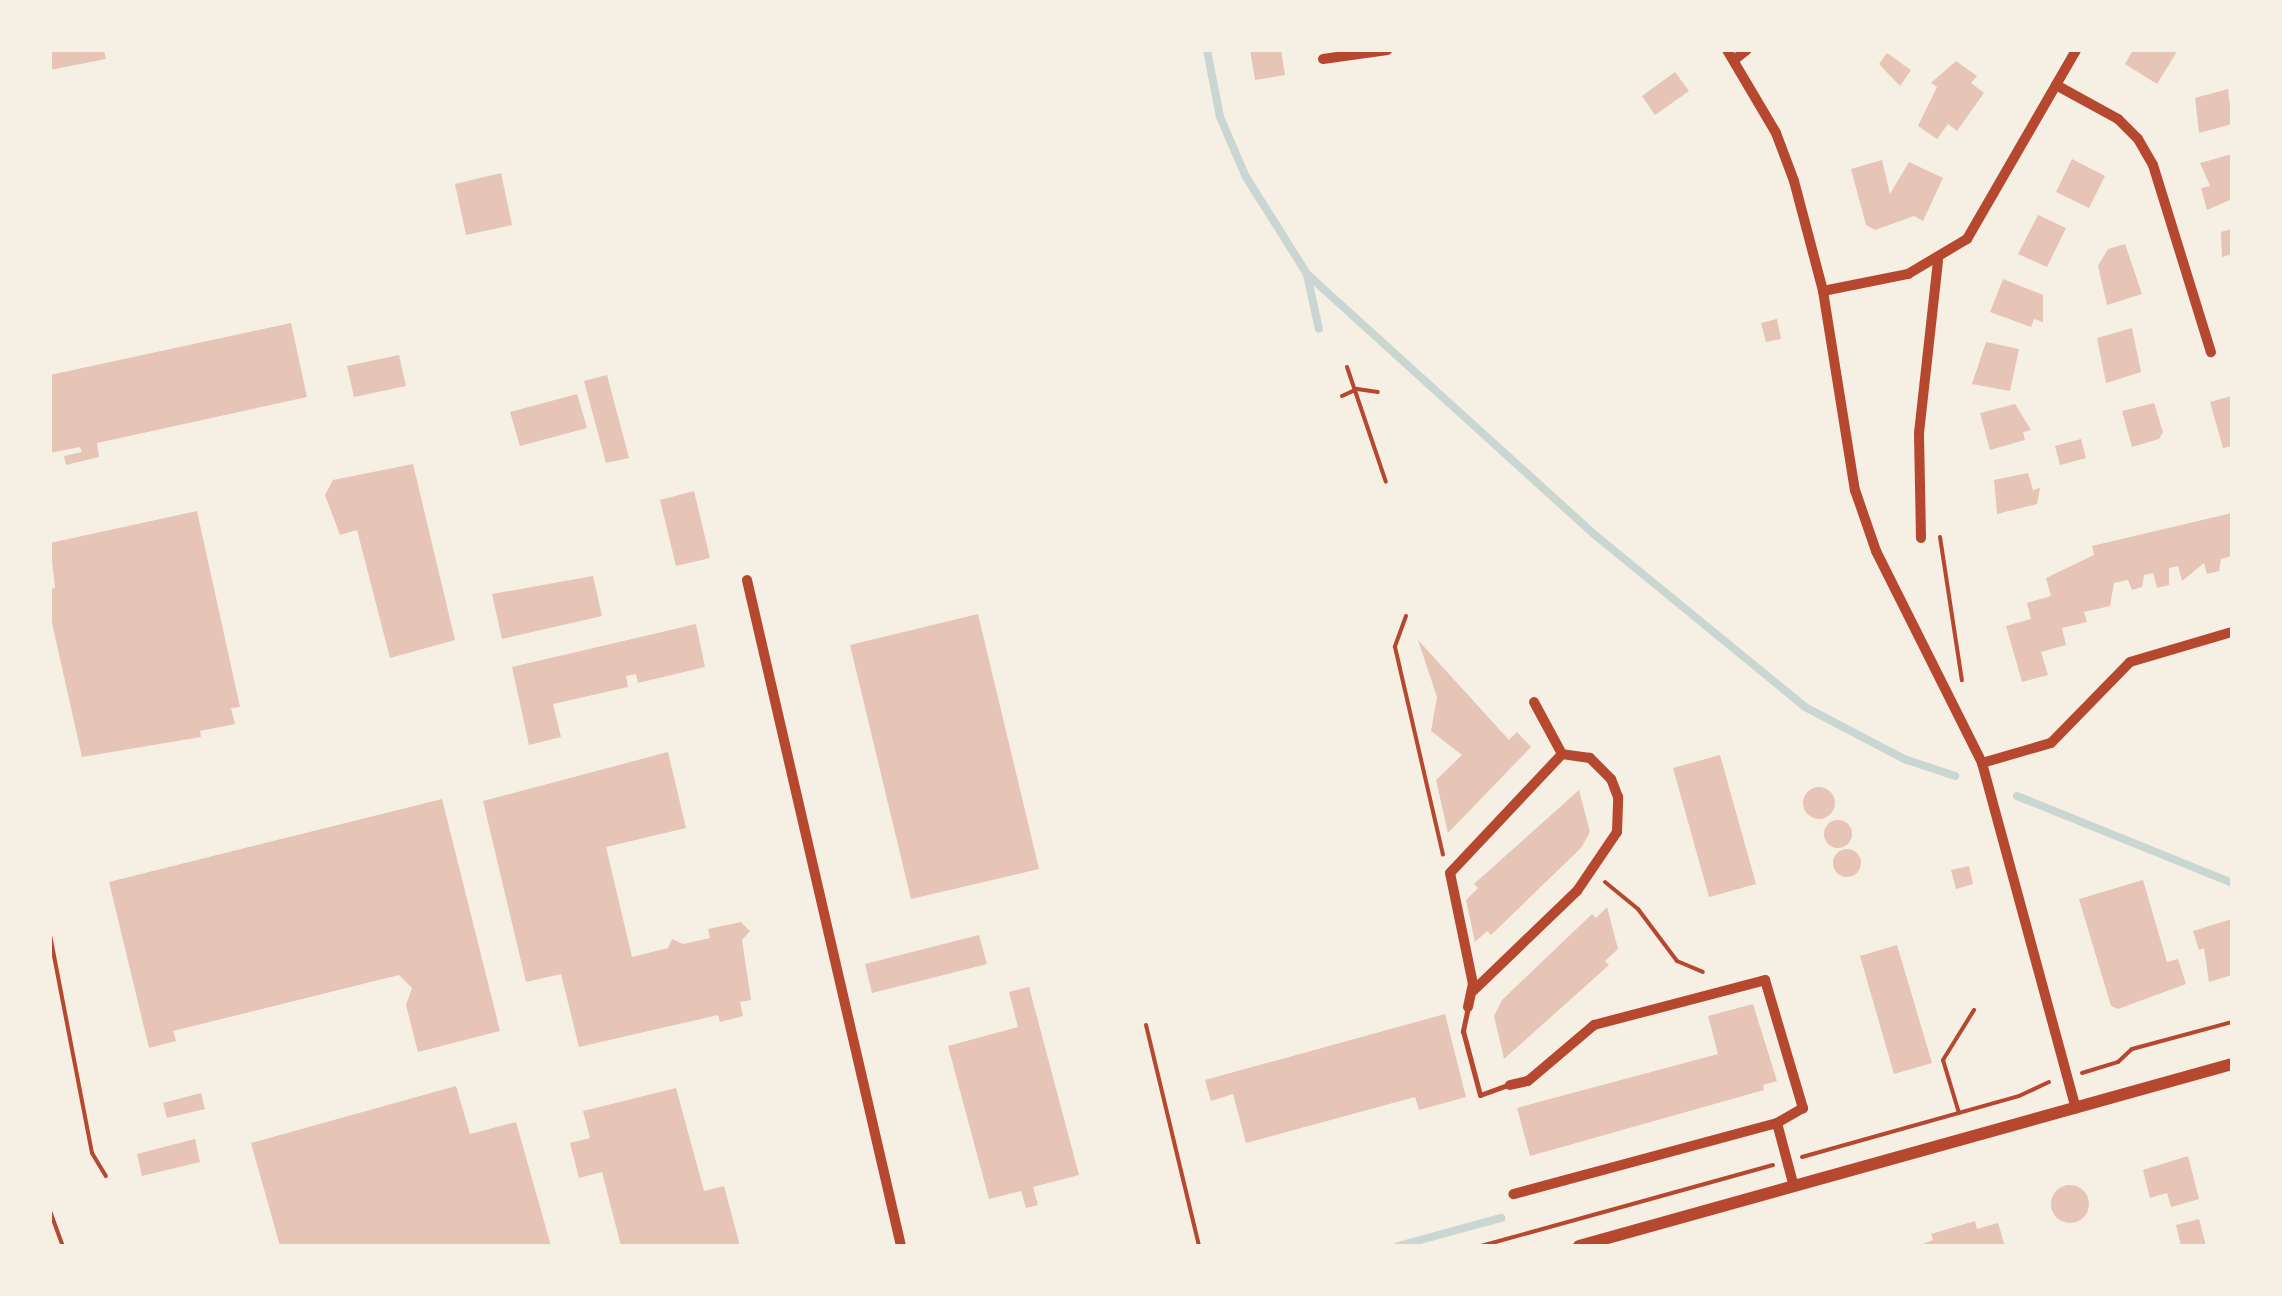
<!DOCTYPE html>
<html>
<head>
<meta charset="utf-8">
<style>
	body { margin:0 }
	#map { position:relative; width:2282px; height:1296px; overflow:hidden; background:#f6efe4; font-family:"Nunito Sans",sans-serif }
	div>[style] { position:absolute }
	.stream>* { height:8px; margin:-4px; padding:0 4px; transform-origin:4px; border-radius:4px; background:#c9d6d2 }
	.building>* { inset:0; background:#e6c5b7 }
	.round { border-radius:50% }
	.path>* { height:4px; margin:-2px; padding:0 2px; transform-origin:2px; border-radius:2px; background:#b5482f }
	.service>* { height:5px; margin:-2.5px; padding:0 2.5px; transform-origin:2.5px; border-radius:2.5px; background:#b5482f }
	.minor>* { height:10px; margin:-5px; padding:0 5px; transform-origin:5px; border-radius:5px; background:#b5482f }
	.tertiary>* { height:12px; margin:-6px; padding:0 6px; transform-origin:6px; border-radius:6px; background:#b5482f }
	span { translate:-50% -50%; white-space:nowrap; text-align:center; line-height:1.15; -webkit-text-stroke:8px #f6efe4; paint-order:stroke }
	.frame { position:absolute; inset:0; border:52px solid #f6efe4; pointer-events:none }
</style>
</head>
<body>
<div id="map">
	<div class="stream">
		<i style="left:1207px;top:50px;width:68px;rotate:79deg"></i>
		<i style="left:1220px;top:117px;width:65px;rotate:66.6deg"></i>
		<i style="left:1246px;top:177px;width:115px;rotate:57.8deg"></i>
		<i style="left:1307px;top:274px;width:389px;rotate:42.2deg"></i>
		<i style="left:1595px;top:535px;width:271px;rotate:39.3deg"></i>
		<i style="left:1805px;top:707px;width:112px;rotate:27.7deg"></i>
		<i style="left:1904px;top:759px;width:54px;rotate:18.4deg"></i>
		<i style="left:1307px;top:275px;width:55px;rotate:77.5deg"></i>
		<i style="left:2017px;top:796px;width:232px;rotate:22deg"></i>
		<i style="left:1398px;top:1246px;width:107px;rotate:-15.2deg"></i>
	</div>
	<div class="building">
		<i style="clip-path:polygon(50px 50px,104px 50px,106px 59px,50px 70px)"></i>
		<i style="clip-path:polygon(1250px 50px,1281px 50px,1285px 75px,1255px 80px)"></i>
		<i style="clip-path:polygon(2133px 50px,2178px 50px,2157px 84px,2125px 64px)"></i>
		<i style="clip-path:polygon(1887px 53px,1911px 70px,1900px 86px,1879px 64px)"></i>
		<i style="clip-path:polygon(1956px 61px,1977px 76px,1971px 83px,1984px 93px,1957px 131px,1948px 124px,1937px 139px,1918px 126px,1937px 87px,1931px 83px)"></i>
		<i style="clip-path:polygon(1675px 72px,1689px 91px,1655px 115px,1642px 96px)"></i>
		<i style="clip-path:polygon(2228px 89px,2232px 124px,2199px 133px,2195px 98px)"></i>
		<i style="clip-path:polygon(2232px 154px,2232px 199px,2207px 210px,2201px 188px,2210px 186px,2200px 163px)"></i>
		<i style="clip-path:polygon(2072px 159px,2105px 176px,2089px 208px,2056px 192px)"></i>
		<i style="clip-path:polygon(1882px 160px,1890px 194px,1909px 162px,1943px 178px,1923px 221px,1914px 216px,1875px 230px,1866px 225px,1851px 169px)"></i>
		<i style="clip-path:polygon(501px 173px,512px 225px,466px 235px,455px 184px)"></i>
		<i style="clip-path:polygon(2038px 215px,2066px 228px,2047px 267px,2018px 254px)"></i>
		<i style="clip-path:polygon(2232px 229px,2232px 254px,2222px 257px,2221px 232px)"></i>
		<i style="clip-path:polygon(2125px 244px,2142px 294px,2107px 305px,2098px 266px,2108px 249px)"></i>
		<i style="clip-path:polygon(2003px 279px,2043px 295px,2043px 322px,2034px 319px,2031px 327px,1990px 312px)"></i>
		<i style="clip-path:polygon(1777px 319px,1781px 339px,1766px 342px,1761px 323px)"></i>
		<i style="clip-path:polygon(291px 323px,307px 397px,97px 443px,99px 457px,66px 465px,64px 456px,82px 452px,80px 447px,50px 453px,50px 375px)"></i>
		<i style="clip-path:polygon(2132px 328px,2141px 372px,2106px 383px,2097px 338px)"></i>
		<i style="clip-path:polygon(1986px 342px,2019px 349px,2010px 391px,1972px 384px)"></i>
		<i style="clip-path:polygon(399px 355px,406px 386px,354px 397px,347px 366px)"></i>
		<i style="clip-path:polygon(607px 375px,629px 458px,606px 463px,584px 381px)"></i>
		<i style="clip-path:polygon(577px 394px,587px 428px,520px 446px,510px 412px)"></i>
		<i style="clip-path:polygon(2232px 396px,2232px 446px,2223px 448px,2210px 402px)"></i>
		<i style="clip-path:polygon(2154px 403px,2163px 432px,2159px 439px,2132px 447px,2122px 411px)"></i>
		<i style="clip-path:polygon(2015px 404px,2031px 430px,2023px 432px,2025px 440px,1990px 450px,1980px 413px)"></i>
		<i style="clip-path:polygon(2081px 439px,2086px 458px,2060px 465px,2055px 446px)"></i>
		<i style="clip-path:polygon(413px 464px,455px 640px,390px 658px,357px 530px,340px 535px,325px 495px,333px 480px)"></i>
		<i style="clip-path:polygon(2028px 473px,2033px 490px,2040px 488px,2037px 504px,1997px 514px,1994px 480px)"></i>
		<i style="clip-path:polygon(694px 491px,710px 558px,676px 566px,660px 500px)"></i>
		<i style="clip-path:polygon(197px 511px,240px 707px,231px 708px,235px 724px,200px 731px,201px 737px,82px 757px,50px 614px,50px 589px,55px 588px,50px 543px)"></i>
		<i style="clip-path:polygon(2232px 513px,2232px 556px,2221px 559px,2219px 571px,2207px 574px,2204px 563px,2182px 581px,2178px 566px,2169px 568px,2169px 585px,2157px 588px,2153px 573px,2144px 575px,2142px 587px,2132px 590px,2128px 580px,2114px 583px,2110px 606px,2084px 612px,2087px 622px,2062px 628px,2066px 645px,2041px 652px,2048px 675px,2022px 682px,2006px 626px,2031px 619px,2027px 603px,2051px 596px,2046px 578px,2094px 555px,2092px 546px)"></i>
		<i style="clip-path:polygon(593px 576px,602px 616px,502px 639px,492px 594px)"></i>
		<i style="clip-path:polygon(978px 614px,1039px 869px,911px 899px,850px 645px)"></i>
		<i style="clip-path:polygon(696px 624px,705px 667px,638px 683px,636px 674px,626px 676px,628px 687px,553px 704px,561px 737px,529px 745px,512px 667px)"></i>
		<i style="clip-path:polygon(1418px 640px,1509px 740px,1517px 732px,1531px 747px,1448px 833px,1436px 780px,1462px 755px,1431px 731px,1437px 697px)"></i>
		<i style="clip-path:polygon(668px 752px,686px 828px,606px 847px,632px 957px,668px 948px,672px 939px,683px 944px,710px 938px,708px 929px,741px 922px,750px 931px,742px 940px,751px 1000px,740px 1002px,743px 1016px,720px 1022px,718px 1015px,579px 1047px,561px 974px,526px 982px,483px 801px)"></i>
		<i style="clip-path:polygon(1720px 755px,1756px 884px,1709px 897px,1673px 768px)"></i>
		<i class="round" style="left:1803px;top:787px;width:32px;height:32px"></i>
		<i style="clip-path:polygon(1579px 790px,1590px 832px,1581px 848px,1491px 935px,1487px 931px,1475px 942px,1466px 900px,1478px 888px,1474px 884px)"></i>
		<i style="clip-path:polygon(442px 799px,500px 1031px,418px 1052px,406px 1005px,412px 988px,399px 975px,173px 1031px,176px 1041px,149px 1048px,109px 882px)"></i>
		<i class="round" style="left:1824px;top:820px;width:28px;height:28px"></i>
		<i class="round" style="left:1833px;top:849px;width:28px;height:28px"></i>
		<i style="clip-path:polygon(1969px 866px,1973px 884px,1956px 889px,1951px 870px)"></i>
		<i style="clip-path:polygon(2143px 880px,2167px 962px,2178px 959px,2186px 984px,2118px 1009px,2111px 1006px,2079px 899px)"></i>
		<i style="clip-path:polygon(1607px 907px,1618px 949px,1605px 961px,1609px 965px,1504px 1059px,1494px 1016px,1502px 1000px,1592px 914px,1596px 918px)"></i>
		<i style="clip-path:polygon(2232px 919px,2232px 975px,2209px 982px,2204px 948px,2199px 950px,2193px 931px)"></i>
		<i style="clip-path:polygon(979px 935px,987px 964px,872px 993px,865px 964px)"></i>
		<i style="clip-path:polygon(1897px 945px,1932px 1063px,1894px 1074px,1860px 956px)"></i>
		<i style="clip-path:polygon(1029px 987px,1079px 1175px,1033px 1187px,1038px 1205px,1026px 1208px,1021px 1191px,989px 1199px,948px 1046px,1018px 1027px,1009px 992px)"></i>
		<i style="clip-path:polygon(1753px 1004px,1777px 1081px,1763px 1085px,1764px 1090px,1530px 1156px,1517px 1108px,1718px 1054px,1708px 1016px)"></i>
		<i style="clip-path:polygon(1445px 1014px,1466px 1097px,1419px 1110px,1415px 1097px,1246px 1143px,1233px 1094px,1211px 1101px,1205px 1080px)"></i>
		<i style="clip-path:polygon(456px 1086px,470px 1134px,516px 1122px,551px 1246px,280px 1246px,251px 1143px)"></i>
		<i style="clip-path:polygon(676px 1088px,704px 1191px,724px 1186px,740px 1246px,621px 1246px,602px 1172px,579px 1178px,570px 1143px,590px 1138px,583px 1111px)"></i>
		<i style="clip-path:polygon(201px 1093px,205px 1109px,167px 1118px,163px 1103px)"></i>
		<i style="clip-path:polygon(195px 1139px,200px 1162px,142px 1176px,137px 1154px)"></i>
		<i style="clip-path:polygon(2188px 1156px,2199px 1199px,2171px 1207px,2167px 1193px,2150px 1198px,2143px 1170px)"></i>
		<i class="round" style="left:2051px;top:1185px;width:38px;height:38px"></i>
		<i style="clip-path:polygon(2199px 1219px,2206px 1246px,2181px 1246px,2176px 1225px)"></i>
		<i style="clip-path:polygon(1975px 1221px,1977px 1229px,1998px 1223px,2005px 1246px,1918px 1246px,1933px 1240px,1931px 1234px)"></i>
	</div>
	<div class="path">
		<i style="left:1347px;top:367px;width:121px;rotate:71.3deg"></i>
		<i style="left:1342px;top:396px;width:17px;rotate:-25deg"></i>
		<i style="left:1357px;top:389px;width:21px;rotate:8deg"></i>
		<i style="left:1940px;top:537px;width:145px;rotate:81.3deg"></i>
		<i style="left:1406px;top:616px;width:33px;rotate:110deg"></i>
		<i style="left:1395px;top:647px;width:213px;rotate:77deg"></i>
		<i style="left:1605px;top:882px;width:43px;rotate:39.3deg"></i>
		<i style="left:1638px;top:909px;width:65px;rotate:53.1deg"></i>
		<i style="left:1677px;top:961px;width:28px;rotate:23deg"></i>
		<i style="left:50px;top:935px;width:222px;rotate:79.1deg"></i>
		<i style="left:92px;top:1153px;width:27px;rotate:59deg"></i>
		<i style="left:1146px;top:1025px;width:227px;rotate:76.5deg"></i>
		<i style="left:2082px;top:1073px;width:38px;rotate:-17deg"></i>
		<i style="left:2118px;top:1062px;width:19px;rotate:-43deg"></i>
		<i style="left:2132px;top:1049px;width:104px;rotate:-15.1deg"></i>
		<i style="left:1959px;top:1113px;width:55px;rotate:-106.8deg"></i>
		<i style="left:1943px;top:1060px;width:59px;rotate:-58.2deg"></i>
		<i style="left:1802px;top:1157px;width:225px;rotate:-15.7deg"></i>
		<i style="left:2019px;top:1096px;width:33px;rotate:-25deg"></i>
		<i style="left:50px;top:1211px;width:37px;rotate:70deg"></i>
		<i style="left:1481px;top:1246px;width:303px;rotate:-15.5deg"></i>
	</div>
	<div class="service">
		<i style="left:1468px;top:1007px;width:25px;rotate:102deg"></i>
		<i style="left:1463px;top:1031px;width:66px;rotate:75.1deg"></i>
		<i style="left:1480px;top:1095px;width:29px;rotate:-20deg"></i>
	</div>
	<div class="minor">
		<i style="left:1727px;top:50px;width:96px;rotate:59.4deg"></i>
		<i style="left:1776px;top:133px;width:51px;rotate:69.4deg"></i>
		<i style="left:1794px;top:181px;width:114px;rotate:75.2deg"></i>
		<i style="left:1823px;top:291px;width:202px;rotate:80.9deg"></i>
		<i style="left:1855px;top:490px;width:65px;rotate:71deg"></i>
		<i style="left:1876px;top:551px;width:237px;rotate:63.4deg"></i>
		<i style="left:1982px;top:763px;width:358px;rotate:74.8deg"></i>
		<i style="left:1323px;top:59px;width:65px;rotate:-8deg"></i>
		<i style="left:1734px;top:60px;width:16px;rotate:-38deg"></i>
		<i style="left:2056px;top:85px;width:71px;rotate:28.7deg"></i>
		<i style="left:2118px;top:119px;width:28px;rotate:45deg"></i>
		<i style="left:2138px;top:139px;width:30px;rotate:60deg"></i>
		<i style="left:2153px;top:165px;width:196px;rotate:72.8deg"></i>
		<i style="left:1823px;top:291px;width:87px;rotate:-11.3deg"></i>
		<i style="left:1908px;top:274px;width:69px;rotate:-30.7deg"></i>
		<i style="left:1967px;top:239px;width:218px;rotate:-60deg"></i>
		<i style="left:1921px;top:538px;width:105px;rotate:-91.1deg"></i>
		<i style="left:1919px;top:433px;width:173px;rotate:-83.7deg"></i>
		<i style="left:747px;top:580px;width:684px;rotate:76.98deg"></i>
		<i style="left:1982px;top:763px;width:72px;rotate:-16.2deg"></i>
		<i style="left:2051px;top:743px;width:113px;rotate:-45.7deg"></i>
		<i style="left:2130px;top:662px;width:106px;rotate:-16.4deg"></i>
		<i style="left:1473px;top:991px;width:144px;rotate:-43.9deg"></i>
		<i style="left:1577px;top:891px;width:71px;rotate:-55.9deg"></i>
		<i style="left:1617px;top:832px;width:35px;rotate:-88deg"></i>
		<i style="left:1618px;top:797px;width:19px;rotate:-111deg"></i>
		<i style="left:1611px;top:779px;width:30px;rotate:-135deg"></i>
		<i style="left:1590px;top:758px;width:28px;rotate:-172deg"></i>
		<i style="left:1468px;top:1007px;width:24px;rotate:-78deg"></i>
		<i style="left:1473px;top:984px;width:113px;rotate:-101.7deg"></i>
		<i style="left:1450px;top:873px;width:163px;rotate:-46.7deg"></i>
		<i style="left:1562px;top:754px;width:59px;rotate:-118.3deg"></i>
		<i style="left:1510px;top:1085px;width:18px;rotate:-13deg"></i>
		<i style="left:1528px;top:1081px;width:87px;rotate:-40.3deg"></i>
		<i style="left:1594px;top:1025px;width:177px;rotate:-14.7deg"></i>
		<i style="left:1765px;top:980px;width:134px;rotate:73.5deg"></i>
		<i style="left:1803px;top:1108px;width:30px;rotate:150deg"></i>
		<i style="left:1777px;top:1123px;width:273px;rotate:164.9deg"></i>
		<i style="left:1777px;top:1123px;width:66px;rotate:75.1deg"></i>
	</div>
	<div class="tertiary">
		<i style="left:1579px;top:1246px;width:678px;rotate:-15.57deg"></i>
	</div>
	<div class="frame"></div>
</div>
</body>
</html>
